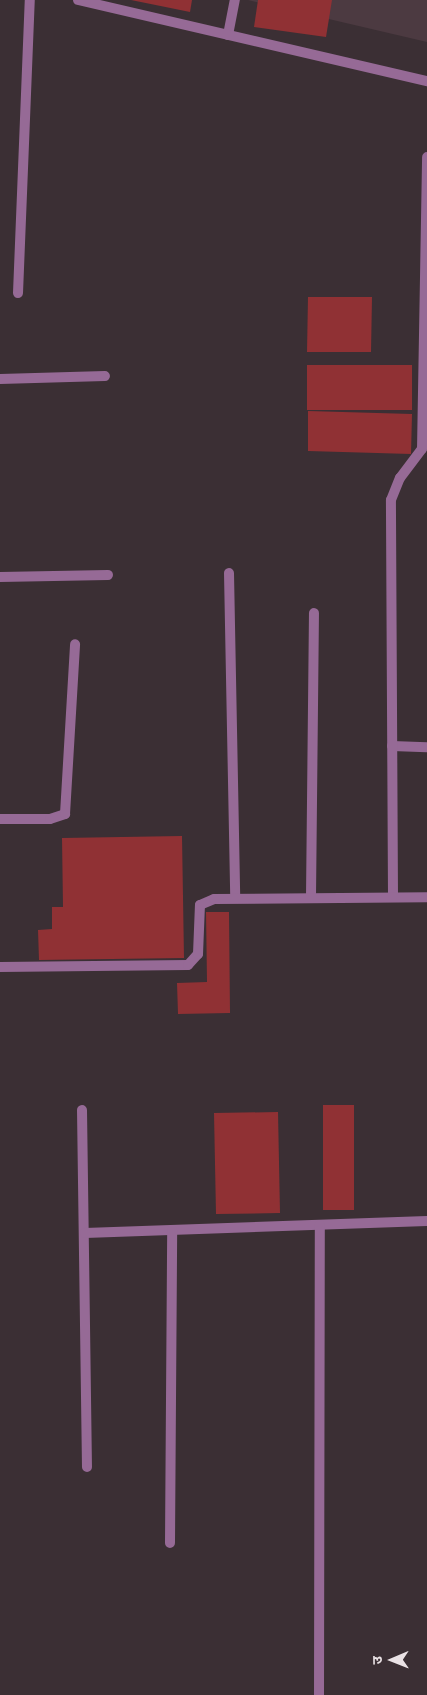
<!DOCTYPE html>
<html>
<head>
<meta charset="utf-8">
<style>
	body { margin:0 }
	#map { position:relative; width:427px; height:1695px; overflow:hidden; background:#3b2f34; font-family:"Asap Condensed","Noto Sans Devanagari",sans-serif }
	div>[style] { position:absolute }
	.built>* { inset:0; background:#4c3a41 }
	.building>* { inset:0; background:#903134 }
	.service>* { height:10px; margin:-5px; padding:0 5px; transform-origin:5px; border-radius:5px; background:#966a96 }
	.minor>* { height:10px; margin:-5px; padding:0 5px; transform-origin:5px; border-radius:5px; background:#966a96 }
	span { translate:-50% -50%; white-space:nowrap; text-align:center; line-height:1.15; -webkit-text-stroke:4px #3b2f34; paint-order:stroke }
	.north { position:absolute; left:367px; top:1635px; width:50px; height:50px; -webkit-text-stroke:4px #3b2f34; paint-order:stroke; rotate:269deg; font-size:14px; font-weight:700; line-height:20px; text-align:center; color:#eae2e5 }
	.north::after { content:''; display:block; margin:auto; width:18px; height:22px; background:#eae2e5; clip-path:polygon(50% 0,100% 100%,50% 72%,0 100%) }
</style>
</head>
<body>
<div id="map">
	<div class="built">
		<i style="clip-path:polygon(248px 0,427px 0,427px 42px)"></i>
	</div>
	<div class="building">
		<i style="clip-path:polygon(131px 0,192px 0,190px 12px)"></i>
		<i style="clip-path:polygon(258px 0,332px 0,326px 37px,254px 27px)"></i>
		<i style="clip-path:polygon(308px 297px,372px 297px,371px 352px,307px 352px)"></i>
		<i style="clip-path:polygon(307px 365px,412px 365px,412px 410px,307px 410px)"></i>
		<i style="clip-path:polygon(308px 411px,412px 414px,411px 454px,308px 451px)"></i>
		<i style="clip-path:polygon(182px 836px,184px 958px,39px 960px,38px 930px,52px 929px,52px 907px,63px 907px,62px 838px)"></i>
		<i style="clip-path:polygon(206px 912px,229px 912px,230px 1013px,178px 1014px,177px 983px,207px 982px)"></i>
		<i style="clip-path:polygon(323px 1105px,354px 1105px,354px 1210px,323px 1210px)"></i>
		<i style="clip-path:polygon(278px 1112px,280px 1213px,216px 1214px,214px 1113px)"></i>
	</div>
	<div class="service">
		<i style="left:228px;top:35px;width:36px;rotate:-79deg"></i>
		<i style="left:18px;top:293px;width:293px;rotate:-87.7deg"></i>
		<i style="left:0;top:379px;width:105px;rotate:-1.6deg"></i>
		<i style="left:0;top:577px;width:108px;rotate:-1.1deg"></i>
		<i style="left:0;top:819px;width:50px"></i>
		<i style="left:50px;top:819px;width:16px;rotate:-18deg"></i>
		<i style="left:65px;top:814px;width:170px;rotate:-86.6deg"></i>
	</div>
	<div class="minor">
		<i style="left:78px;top:0;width:358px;rotate:13.1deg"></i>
		<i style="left:229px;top:573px;width:325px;rotate:88.9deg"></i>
		<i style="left:392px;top:746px;width:35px;rotate:2deg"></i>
		<i style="left:311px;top:897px;width:284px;rotate:-89.4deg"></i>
		<i style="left:393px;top:897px;width:397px;rotate:-90.3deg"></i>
		<i style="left:391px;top:500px;width:24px;rotate:-68deg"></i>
		<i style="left:400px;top:478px;width:36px;rotate:-53deg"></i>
		<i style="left:422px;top:449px;width:292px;rotate:-89deg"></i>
		<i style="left:0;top:967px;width:188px;rotate:-0.6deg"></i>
		<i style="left:188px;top:965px;width:15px;rotate:-48deg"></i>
		<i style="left:198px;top:954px;width:49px;rotate:-87.7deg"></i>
		<i style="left:200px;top:905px;width:15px;rotate:-23deg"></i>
		<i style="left:214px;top:899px;width:213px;rotate:-0.5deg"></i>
		<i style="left:82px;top:1110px;width:357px;rotate:89.2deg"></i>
		<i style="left:85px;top:1233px;width:342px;rotate:-2deg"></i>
		<i style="left:170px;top:1543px;width:313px;rotate:-89.6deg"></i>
		<i style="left:319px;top:1695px;width:470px;rotate:-89.9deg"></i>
	</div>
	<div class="north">उ</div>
</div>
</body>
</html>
